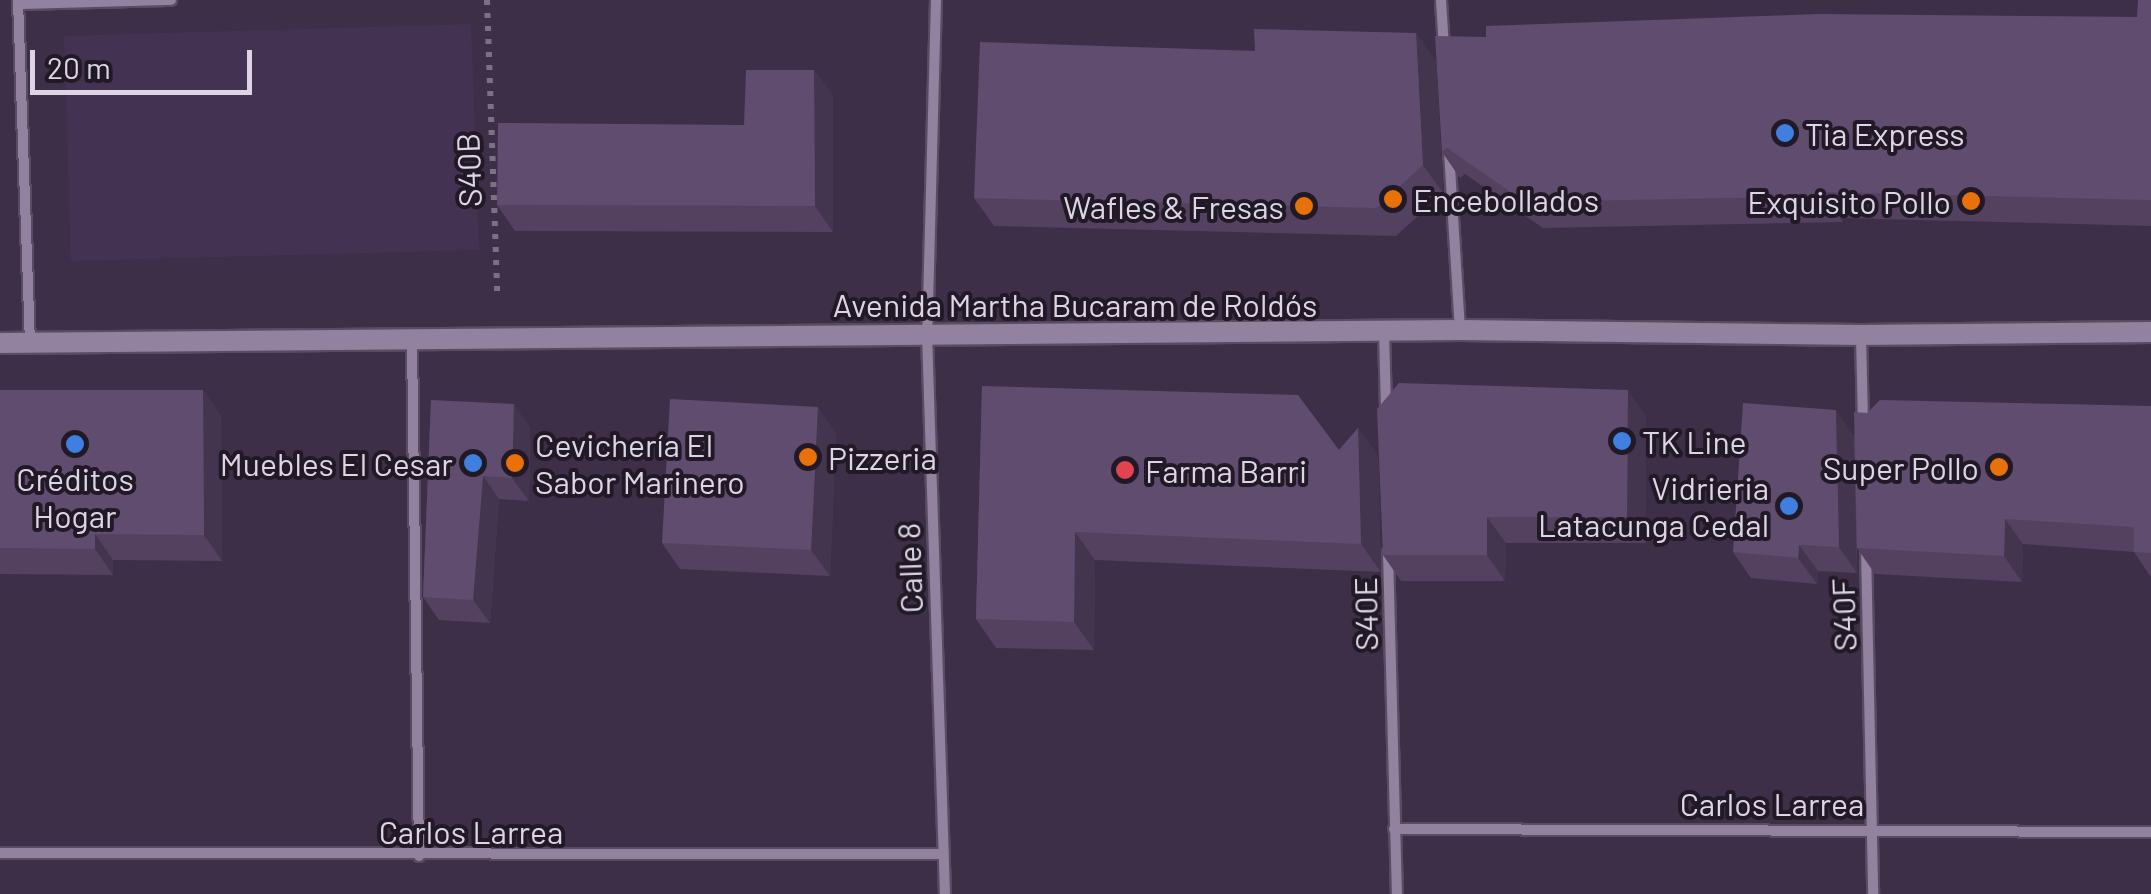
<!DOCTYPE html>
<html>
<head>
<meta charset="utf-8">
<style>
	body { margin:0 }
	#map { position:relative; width:2151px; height:894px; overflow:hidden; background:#3d2f48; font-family:Barlow,sans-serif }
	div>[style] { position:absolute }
	.built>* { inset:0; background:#443252 }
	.path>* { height:6px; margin-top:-3px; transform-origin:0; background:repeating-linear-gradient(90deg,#7c7086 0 5px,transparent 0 13px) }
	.roads { filter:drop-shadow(2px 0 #584c61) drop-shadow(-2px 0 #584c61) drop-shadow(0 2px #584c61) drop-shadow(0 -2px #584c61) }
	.street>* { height:10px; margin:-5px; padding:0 5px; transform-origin:5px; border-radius:5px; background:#9282a0 }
	.secondary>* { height:20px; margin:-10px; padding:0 10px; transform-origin:10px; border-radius:10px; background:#9282a0 }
	.wall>* { inset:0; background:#53415f }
	.shaded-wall>* { inset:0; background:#43354e }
	.building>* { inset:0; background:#604c6f }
	.dots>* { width:28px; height:28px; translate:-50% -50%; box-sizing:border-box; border:5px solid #211a26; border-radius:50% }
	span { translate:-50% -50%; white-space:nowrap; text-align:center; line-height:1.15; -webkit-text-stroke:8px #211a26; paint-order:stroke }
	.poi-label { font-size:32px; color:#ddd4e5 }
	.left { translate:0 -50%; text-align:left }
	.right { translate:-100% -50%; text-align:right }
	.street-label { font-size:32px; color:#ddd4e5 }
	.scale { position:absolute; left:30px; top:50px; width:222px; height:45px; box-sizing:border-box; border:5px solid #ddd4e5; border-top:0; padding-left:12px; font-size:30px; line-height:35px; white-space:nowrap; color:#ddd4e5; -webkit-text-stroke:8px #211a26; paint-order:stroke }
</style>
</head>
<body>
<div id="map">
	<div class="built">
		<i style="clip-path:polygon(471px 24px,479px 250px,71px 261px,64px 36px)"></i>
	</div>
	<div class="path">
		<i style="left:487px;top:0;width:293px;rotate:88deg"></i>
	</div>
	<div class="roads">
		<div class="street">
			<i style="left:18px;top:0;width:342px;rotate:88deg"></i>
			<i style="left:936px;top:0;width:334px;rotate:91.5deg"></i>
			<i style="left:927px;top:334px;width:560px;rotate:88.16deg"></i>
			<i style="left:1441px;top:0;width:49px;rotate:86.5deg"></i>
			<i style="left:18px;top:4px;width:153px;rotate:-1.5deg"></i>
			<i style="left:1449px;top:151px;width:179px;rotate:86.5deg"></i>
			<i style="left:1384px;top:332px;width:79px;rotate:88.5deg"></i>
			<i style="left:1861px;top:335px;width:88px;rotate:88.7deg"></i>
			<i style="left:412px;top:341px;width:515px;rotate:89.22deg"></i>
			<i style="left:1866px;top:550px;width:344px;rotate:88.8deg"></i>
			<i style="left:1388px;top:553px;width:341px;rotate:88.5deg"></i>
			<i style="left:1394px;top:829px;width:757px;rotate:0.23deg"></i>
			<i style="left:0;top:853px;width:941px;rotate:0.06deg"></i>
		</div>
		<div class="secondary">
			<i style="left:0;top:343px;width:1460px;rotate:-0.51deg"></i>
			<i style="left:1460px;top:330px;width:401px;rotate:0.7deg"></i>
			<i style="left:1861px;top:335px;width:290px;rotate:-0.6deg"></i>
		</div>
	</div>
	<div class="wall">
		<i style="clip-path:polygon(2151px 0,2151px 226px,1843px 218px,1843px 222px,1543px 228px,1465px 174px,1460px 178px,1442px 152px,1486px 37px,2137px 17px)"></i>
		<i style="clip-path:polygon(1416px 33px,1436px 62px,1443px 193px,1396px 236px,994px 226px,974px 198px,1255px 51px)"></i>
		<i style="clip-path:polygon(814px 70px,833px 96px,833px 232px,515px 231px,497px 205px,744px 125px)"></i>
		<i style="clip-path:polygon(982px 386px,1339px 450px,1358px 428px,1378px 456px,1381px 572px,1095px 560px,1094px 650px,996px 648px,976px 619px)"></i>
		<i style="clip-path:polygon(0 390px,203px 390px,221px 416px,222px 561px,113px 560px,113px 575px,0 574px)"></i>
		<i style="clip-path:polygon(431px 400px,530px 427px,529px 501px,499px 499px,490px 623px,439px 620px,423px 597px)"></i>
		<i style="clip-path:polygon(2151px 406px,2151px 577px,2134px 552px,2023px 544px,2022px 582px,1875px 574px,1857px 548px,1857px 573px,1818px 571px,1817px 584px,1751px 578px,1733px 552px,1854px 436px,1867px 413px)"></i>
		<i style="clip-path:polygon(1646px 416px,1646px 543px,1506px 543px,1505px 581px,1401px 581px,1383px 555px)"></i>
		<i style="clip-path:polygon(836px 433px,830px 576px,680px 569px,662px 543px)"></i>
	</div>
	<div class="shaded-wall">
		<i style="clip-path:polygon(1416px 33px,1436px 62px,1443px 193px,1423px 165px)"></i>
		<i style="clip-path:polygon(814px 70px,833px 96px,833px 232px,815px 206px)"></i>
		<i style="clip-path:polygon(1824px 192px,1843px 218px,1843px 222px,1824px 196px)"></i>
		<i style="clip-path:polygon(203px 390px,221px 416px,222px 561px,204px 535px)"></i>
		<i style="clip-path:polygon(1628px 390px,1646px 416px,1646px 543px,1627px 517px)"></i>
		<i style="clip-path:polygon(514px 404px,530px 427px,529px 501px,512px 478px)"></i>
		<i style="clip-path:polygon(818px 407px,836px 433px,830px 576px,811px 550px)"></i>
		<i style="clip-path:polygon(1836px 410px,1854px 436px,1857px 573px,1839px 547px)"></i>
		<i style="clip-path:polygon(1358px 428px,1378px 456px,1381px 572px,1361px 544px)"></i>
		<i style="clip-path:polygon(483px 476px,499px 499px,490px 623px,473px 600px)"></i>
		<i style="clip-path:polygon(1487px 517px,1506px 543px,1505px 581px,1487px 555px)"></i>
		<i style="clip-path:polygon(2005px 519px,2023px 544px,2022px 582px,2004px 556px)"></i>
		<i style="clip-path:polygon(1075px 532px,1095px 560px,1094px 650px,1074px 622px)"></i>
		<i style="clip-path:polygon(95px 534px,113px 560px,113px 575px,95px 549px)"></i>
		<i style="clip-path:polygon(1799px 545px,1818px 571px,1817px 584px,1798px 558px)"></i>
	</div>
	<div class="building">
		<i style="clip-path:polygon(2138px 0,2151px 0,2151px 200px,1824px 192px,1824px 196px,1525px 202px,1447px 148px,1442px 152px,1435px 36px,1486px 37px,1486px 26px,1819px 14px,2137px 17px)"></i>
		<i style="clip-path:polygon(1254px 29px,1416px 33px,1423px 165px,1376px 208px,974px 198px,980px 42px,1255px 51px)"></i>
		<i style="clip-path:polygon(746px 70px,814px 70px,815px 206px,497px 205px,498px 123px,744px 125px)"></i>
		<i style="clip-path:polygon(1399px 383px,1628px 390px,1627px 517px,1487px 517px,1487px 555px,1383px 555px,1377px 409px)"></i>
		<i style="clip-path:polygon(982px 386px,1298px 395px,1339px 450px,1358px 428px,1361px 544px,1075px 532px,1074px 622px,976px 619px)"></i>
		<i style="clip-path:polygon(0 390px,203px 390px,204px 535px,95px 534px,95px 549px,0 548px)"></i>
		<i style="clip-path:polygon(670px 399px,818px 407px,811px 550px,662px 543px)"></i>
		<i style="clip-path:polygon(431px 400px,514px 404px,512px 478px,483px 476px,473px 600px,423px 597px)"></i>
		<i style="clip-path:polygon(1880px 400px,2151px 406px,2151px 553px,2134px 552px,2134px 527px,2005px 519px,2004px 556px,1857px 548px,1854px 412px,1867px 413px)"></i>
		<i style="clip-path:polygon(1743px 403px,1836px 410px,1839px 547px,1799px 545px,1798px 558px,1733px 552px)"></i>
	</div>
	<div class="dots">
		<i style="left:1785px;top:133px;background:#3f7fe0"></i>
		<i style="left:1393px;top:199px;background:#e8710a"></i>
		<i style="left:1971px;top:201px;background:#e8710a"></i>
		<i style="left:1304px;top:206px;background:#e8710a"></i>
		<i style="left:1622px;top:441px;background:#3f7fe0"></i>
		<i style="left:75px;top:444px;background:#3f7fe0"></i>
		<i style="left:808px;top:457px;background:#e8710a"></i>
		<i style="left:473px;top:463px;background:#3f7fe0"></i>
		<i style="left:515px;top:463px;background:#e8710a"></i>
		<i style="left:1999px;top:467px;background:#e8710a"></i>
		<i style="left:1125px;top:470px;background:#e0444e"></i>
		<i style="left:1789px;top:506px;background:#3f7fe0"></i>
	</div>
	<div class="poi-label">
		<span class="left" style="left:1805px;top:133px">Tia Express</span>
		<span class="left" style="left:1413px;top:199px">Encebollados</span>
		<span class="right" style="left:1951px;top:201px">Exquisito Pollo</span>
		<span class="right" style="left:1284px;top:206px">Wafles &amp; Fresas</span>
		<span class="left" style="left:1642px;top:441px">TK Line</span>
		<span class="left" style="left:535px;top:463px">Cevichería El<br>Sabor Marinero</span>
		<span class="left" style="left:828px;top:457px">Pizzeria</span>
		<span class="right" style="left:453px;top:463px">Muebles El Cesar</span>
		<span class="right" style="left:1979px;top:467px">Super Pollo</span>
		<span class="left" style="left:1145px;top:470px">Farma Barri</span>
		<span style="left:75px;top:497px">Créditos<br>Hogar</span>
		<span class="right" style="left:1769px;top:506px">Vidrieria<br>Latacunga Cedal</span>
	</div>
	<div class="street-label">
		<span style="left:468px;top:170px;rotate:-92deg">S40B</span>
		<span style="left:1075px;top:304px">Avenida Martha Bucaram de Roldós</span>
		<span style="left:909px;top:568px;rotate:-92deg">Calle 8</span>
		<span style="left:1365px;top:614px;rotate:-91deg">S40E</span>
		<span style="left:1843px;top:615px;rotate:-92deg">S40F</span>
		<span style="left:1772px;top:803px">Carlos Larrea</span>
		<span style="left:471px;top:831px">Carlos Larrea</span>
	</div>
	<div class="scale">20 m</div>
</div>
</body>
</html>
